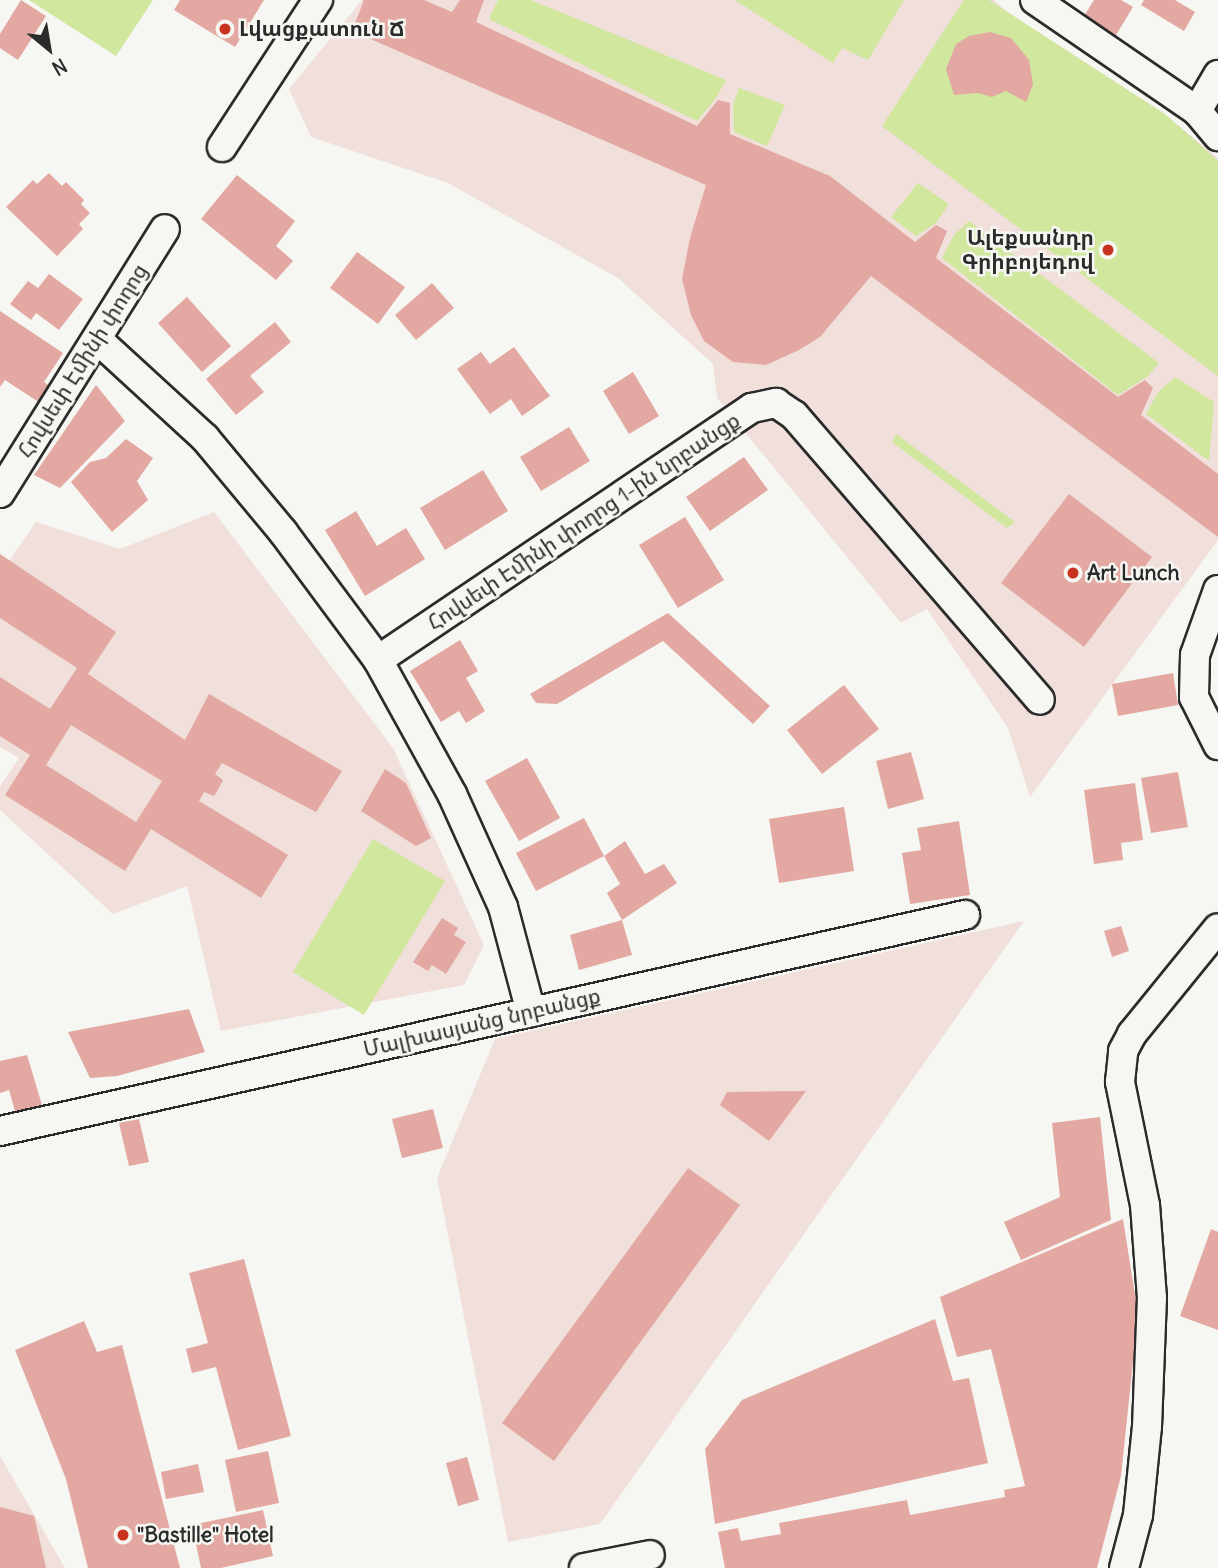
<!DOCTYPE html>
<html>
<head>
<meta charset="utf-8">
<style>
	body { margin:0 }
	#map { position:relative; width:1218px; height:1568px; overflow:hidden; background:#f6f6f2; font-family:Delius,"Noto Sans Armenian",sans-serif }
	div>[style] { position:absolute }
	.built>* { inset:0; background:#f0dfda }
	.green>* { inset:0; background:#d0e79d }
	.building>* { inset:0; background:#e2a8a1 }
	.roads { filter:drop-shadow(2px 0 #2b2b2b) drop-shadow(-2px 0 #2b2b2b) drop-shadow(0 2px #2b2b2b) drop-shadow(0 -2px #2b2b2b) }
	.minor>* { height:28px; margin:-14px; padding:0 14px; transform-origin:14px; border-radius:14px; background:#f6f6f2 }
	.dots>* { width:19px; height:19px; translate:-50% -50%; box-sizing:border-box; border:4px solid #f6f6f2; border-radius:50% }
	span { translate:-50% -50%; white-space:nowrap; text-align:center; line-height:1.15; -webkit-text-stroke:5px #f6f6f2; paint-order:stroke }
	.poi-label { font-size:21px; color:#2b2b2b; font-weight:700 }
	.left { translate:0 -50%; text-align:left }
	.right { translate:-100% -50%; text-align:right }
	.street-label { font-size:21px; color:#2b2b2b }
	.north { position:absolute; left:14px; top:14px; width:70px; height:70px; -webkit-text-stroke:5px #f6f6f2; paint-order:stroke; rotate:150deg; font-size:19px; font-weight:700; line-height:28px; text-align:center; color:#2b2b2b }
	.north::after { content:''; display:block; margin:auto; width:24px; height:32px; background:#2b2b2b; clip-path:polygon(50% 0,100% 100%,50% 72%,0 100%) }
</style>
</head>
<body>
<div id="map">
	<div class="built">
		<i style="clip-path:polygon(362px 0,994px 0,1010px 14px,1161px 111px,1218px 158px,1218px 540px,1030px 797px,1008px 728px,927px 609px,901px 623px,717px 398px,713px 364px,618px 278px,448px 183px,311px 137px,289px 89px)"></i>
		<i style="clip-path:polygon(214px 512px,393px 748px,484px 945px,464px 985px,221px 1031px,187px 886px,113px 914px,0 810px,0 786px,19px 758px,0 747px,0 574px,36px 522px,120px 549px)"></i>
		<i style="clip-path:polygon(1024px 921px,600px 1524px,508px 1542px,437px 1178px,495px 1039px)"></i>
		<i style="clip-path:polygon(0 1456px,65px 1568px,0 1568px)"></i>
	</div>
	<div class="green">
		<i style="clip-path:polygon(29px 0,153px 0,116px 56px)"></i>
		<i style="clip-path:polygon(498px 0,531px 0,726px 80px,716px 98px,697px 121px,489px 19px)"></i>
		<i style="clip-path:polygon(735px 0,904px 0,868px 60px,842px 48px,833px 63px)"></i>
		<i style="clip-path:polygon(964px 0,989px 0,1166px 115px,1218px 161px,1218px 376px,882px 126px)"></i>
		<i style="clip-path:polygon(739px 88px,785px 105px,767px 146px,734px 132px,733px 104px)"></i>
		<i style="clip-path:polygon(918px 183px,949px 204px,936px 223px,916px 236px,891px 217px)"></i>
		<i style="clip-path:polygon(969px 221px,1159px 363px,1148px 376px,1118px 395px,942px 258px,954px 235px)"></i>
		<i style="clip-path:polygon(1175px 377px,1214px 402px,1209px 461px,1146px 414px,1158px 392px)"></i>
		<i style="clip-path:polygon(896px 434px,1015px 522px,1007px 528px,892px 442px)"></i>
		<i style="clip-path:polygon(373px 839px,445px 881px,364px 1015px,293px 972px)"></i>
	</div>
	<div class="building">
		<i style="clip-path:polygon(21px 0,46px 16px,18px 60px,0 48px,0 34px)"></i>
		<i style="clip-path:polygon(180px 0,264px 0,235px 47px,174px 10px)"></i>
		<i style="clip-path:polygon(364px 0,424px 0,452px 12px,460px 0,484px 0,476px 22px,697px 126px,718px 100px,730px 103px,730px 134px,830px 176px,915px 242px,936px 225px,947px 231px,936px 258px,1118px 397px,1145px 380px,1153px 388px,1141px 415px,1218px 474px,1218px 537px,871px 276px,820px 337px,799px 350px,766px 365px,733px 362px,704px 341px,691px 315px,682px 279px,690px 238px,706px 185px,352px 31px)"></i>
		<i style="clip-path:polygon(1094px 0,1121px 0,1133px 7px,1113px 40px,1081px 21px)"></i>
		<i style="clip-path:polygon(1144px 0,1175px 0,1195px 12px,1184px 31px,1141px 5px)"></i>
		<i style="clip-path:polygon(990px 32px,1011px 38px,1029px 60px,1033px 84px,1026px 102px,1006px 91px,992px 97px,978px 93px,954px 95px,946px 69px,956px 44px,969px 36px)"></i>
		<i style="clip-path:polygon(49px 173px,62px 186px,66px 182px,84px 200px,81px 204px,90px 213px,79px 224px,83px 229px,57px 256px,6px 207px,33px 180px,37px 184px)"></i>
		<i style="clip-path:polygon(237px 175px,295px 221px,276px 246px,293px 261px,276px 280px,201px 219px)"></i>
		<i style="clip-path:polygon(357px 252px,405px 287px,378px 324px,330px 288px)"></i>
		<i style="clip-path:polygon(49px 274px,83px 299px,59px 330px,36px 313px,31px 320px,10px 304px,28px 281px,38px 288px)"></i>
		<i style="clip-path:polygon(432px 283px,454px 308px,416px 340px,395px 315px)"></i>
		<i style="clip-path:polygon(187px 297px,231px 346px,202px 372px,158px 323px)"></i>
		<i style="clip-path:polygon(0 311px,63px 353px,44px 382px,54px 389px,43px 405px,5px 380px,0 387px)"></i>
		<i style="clip-path:polygon(275px 322px,291px 342px,250px 376px,264px 392px,236px 415px,206px 379px)"></i>
		<i style="clip-path:polygon(514px 347px,550px 396px,522px 416px,511px 399px,490px 414px,457px 369px,481px 352px,490px 364px)"></i>
		<i style="clip-path:polygon(633px 372px,659px 416px,629px 434px,603px 391px)"></i>
		<i style="clip-path:polygon(96px 385px,125px 421px,60px 488px,34px 475px)"></i>
		<i style="clip-path:polygon(569px 427px,590px 461px,541px 491px,520px 457px)"></i>
		<i style="clip-path:polygon(126px 439px,153px 458px,137px 481px,148px 500px,112px 532px,71px 482px,90px 462px,106px 458px)"></i>
		<i style="clip-path:polygon(744px 457px,768px 490px,710px 531px,686px 497px)"></i>
		<i style="clip-path:polygon(483px 470px,508px 511px,445px 550px,420px 508px)"></i>
		<i style="clip-path:polygon(1069px 494px,1152px 557px,1084px 647px,1001px 583px)"></i>
		<i style="clip-path:polygon(356px 511px,377px 546px,406px 528px,425px 559px,365px 596px,325px 530px)"></i>
		<i style="clip-path:polygon(685px 517px,724px 580px,678px 608px,639px 545px)"></i>
		<i style="clip-path:polygon(evenodd,0 554px,116px 632px,88px 674px,185px 740px,209px 694px,342px 771px,316px 812px,222px 763px,215px 774px,223px 780px,219px 788px,214px 796px,204px 792px,199px 801px,288px 855px,261px 898px,151px 829px,125px 871px,5px 795px,30px 755px,0 736px,0 677px,50px 709px,77px 668px,0 618px,0 554px,71px 725px,162px 781px,136px 822px,46px 765px,71px 725px)"></i>
		<i style="clip-path:polygon(668px 613px,770px 706px,753px 724px,663px 641px,557px 704px,536px 703px,530px 694px)"></i>
		<i style="clip-path:polygon(460px 640px,478px 671px,466px 678px,485px 711px,466px 723px,459px 711px,441px 722px,410px 671px)"></i>
		<i style="clip-path:polygon(1173px 673px,1178px 705px,1118px 716px,1112px 684px)"></i>
		<i style="clip-path:polygon(844px 685px,879px 729px,822px 774px,787px 730px)"></i>
		<i style="clip-path:polygon(911px 752px,924px 799px,888px 809px,876px 761px)"></i>
		<i style="clip-path:polygon(527px 758px,560px 818px,519px 841px,485px 781px)"></i>
		<i style="clip-path:polygon(385px 769px,406px 783px,431px 838px,416px 846px,361px 811px)"></i>
		<i style="clip-path:polygon(1178px 772px,1188px 827px,1151px 833px,1141px 778px)"></i>
		<i style="clip-path:polygon(1135px 783px,1143px 840px,1121px 843px,1123px 860px,1094px 864px,1084px 790px)"></i>
		<i style="clip-path:polygon(844px 807px,854px 871px,779px 883px,769px 819px)"></i>
		<i style="clip-path:polygon(584px 818px,604px 856px,536px 891px,516px 853px)"></i>
		<i style="clip-path:polygon(959px 821px,970px 895px,910px 904px,902px 853px,921px 850px,917px 828px)"></i>
		<i style="clip-path:polygon(625px 841px,645px 874px,664px 864px,677px 883px,622px 920px,607px 893px,620px 884px,604px 856px)"></i>
		<i style="clip-path:polygon(442px 918px,458px 928px,454px 935px,466px 942px,446px 974px,432px 965px,428px 971px,413px 962px)"></i>
		<i style="clip-path:polygon(622px 920px,632px 955px,579px 970px,570px 935px)"></i>
		<i style="clip-path:polygon(1121px 926px,1129px 951px,1112px 957px,1104px 931px)"></i>
		<i style="clip-path:polygon(189px 1009px,205px 1052px,117px 1076px,90px 1078px,68px 1032px)"></i>
		<i style="clip-path:polygon(27px 1055px,42px 1105px,15px 1111px,9px 1090px,0 1093px,0 1061px)"></i>
		<i style="clip-path:polygon(806px 1091px,769px 1141px,720px 1105px,727px 1092px)"></i>
		<i style="clip-path:polygon(433px 1109px,443px 1148px,402px 1158px,392px 1119px)"></i>
		<i style="clip-path:polygon(1100px 1117px,1111px 1220px,1021px 1260px,1004px 1222px,1060px 1197px,1052px 1123px)"></i>
		<i style="clip-path:polygon(139px 1119px,149px 1162px,129px 1166px,119px 1123px)"></i>
		<i style="clip-path:polygon(688px 1168px,740px 1205px,554px 1461px,502px 1423px)"></i>
		<i style="clip-path:polygon(1123px 1219px,1138px 1314px,1121px 1476px,1097px 1568px,725px 1568px,718px 1532px,738px 1528px,741px 1541px,781px 1534px,779px 1523px,907px 1500px,910px 1515px,1005px 1497px,1004px 1490px,1025px 1486px,991px 1349px,957px 1357px,940px 1297px)"></i>
		<i style="clip-path:polygon(1211px 1229px,1218px 1232px,1218px 1330px,1180px 1316px)"></i>
		<i style="clip-path:polygon(244px 1259px,291px 1436px,238px 1450px,216px 1367px,192px 1373px,186px 1349px,208px 1343px,189px 1273px)"></i>
		<i style="clip-path:polygon(935px 1319px,953px 1381px,969px 1378px,988px 1463px,715px 1524px,705px 1449px,742px 1400px)"></i>
		<i style="clip-path:polygon(84px 1321px,97px 1352px,122px 1345px,180px 1568px,88px 1568px,66px 1479px,15px 1350px)"></i>
		<i style="clip-path:polygon(268px 1451px,279px 1503px,236px 1512px,225px 1460px)"></i>
		<i style="clip-path:polygon(467px 1457px,479px 1500px,458px 1506px,446px 1463px)"></i>
		<i style="clip-path:polygon(198px 1464px,204px 1492px,166px 1499px,161px 1472px)"></i>
		<i style="clip-path:polygon(0 1507px,34px 1516px,46px 1568px,0 1568px)"></i>
		<i style="clip-path:polygon(263px 1510px,273px 1556px,221px 1568px,201px 1568px,192px 1525px)"></i>
	</div>
	<div class="roads">
		<div class="minor">
			<i style="left:1035px;top:0;width:196px;rotate:34.4deg"></i>
			<i style="left:1197px;top:111px;width:33px;rotate:50deg"></i>
			<i style="left:1197px;top:111px;width:42px;rotate:-59.7deg"></i>
			<i style="left:222px;top:147px;width:176px;rotate:-56.9deg"></i>
			<i style="left:97px;top:339px;width:147px;rotate:42.5deg"></i>
			<i style="left:205px;top:438px;width:122px;rotate:50.3deg"></i>
			<i style="left:283px;top:532px;width:159px;rotate:53.4deg"></i>
			<i style="left:378px;top:660px;width:153px;rotate:61.1deg"></i>
			<i style="left:452px;top:794px;width:124px;rotate:65.7deg"></i>
			<i style="left:503px;top:907px;width:109px;rotate:75.1deg"></i>
			<i style="left:0;top:493px;width:311px;rotate:-58deg"></i>
			<i style="left:1218px;top:590px;width:69px;rotate:109.5deg"></i>
			<i style="left:1195px;top:655px;width:42px;rotate:91.4deg"></i>
			<i style="left:1194px;top:697px;width:54px;rotate:63.4deg"></i>
			<i style="left:378px;top:660px;width:451px;rotate:-34deg"></i>
			<i style="left:752px;top:408px;width:25px;rotate:-12deg"></i>
			<i style="left:776px;top:403px;width:22px;rotate:34deg"></i>
			<i style="left:794px;top:415px;width:376px;rotate:49.2deg"></i>
			<i style="left:0;top:1131px;width:989px;rotate:-12.62deg"></i>
			<i style="left:584px;top:1568px;width:67px;rotate:-11.1deg"></i>
			<i style="left:1124px;top:1568px;width:55px;rotate:-75.2deg"></i>
			<i style="left:1138px;top:1515px;width:88px;rotate:-84.2deg"></i>
			<i style="left:1147px;top:1427px;width:129px;rotate:-87.8deg"></i>
			<i style="left:1152px;top:1298px;width:93px;rotate:-94.3deg"></i>
			<i style="left:1145px;top:1205px;width:126px;rotate:-101.5deg"></i>
			<i style="left:1120px;top:1082px;width:31px;rotate:-84deg"></i>
			<i style="left:1123px;top:1051px;width:19px;rotate:-62deg"></i>
			<i style="left:1132px;top:1034px;width:136px;rotate:-50.9deg"></i>
		</div>
	</div>
	<div class="dots">
		<i style="left:225px;top:29px;background:#c8321e"></i>
		<i style="left:1108px;top:250px;background:#c8321e"></i>
		<i style="left:1073px;top:573px;background:#c8321e"></i>
		<i style="left:123px;top:1535px;background:#c8321e"></i>
	</div>
	<div class="poi-label">
		<span class="left" style="left:239px;top:29px">Լվացքատուն Ճ</span>
		<span class="right" style="left:1094px;top:250px">Ալեքսանդր<br>Գրիբոյեդով</span>
		<span class="left" style="left:1087px;top:573px">Art Lunch</span>
		<span class="left" style="left:137px;top:1535px">"Bastille" Hotel</span>
	</div>
	<div class="street-label">
		<span style="left:83px;top:361px;rotate:-58deg">Հովսեփ Էմինի փողոց</span>
		<span style="left:584px;top:522px;rotate:-34deg">Հովսեփ Էմինի փողոց 1-ին նրբանցք</span>
		<span style="left:482px;top:1023px;rotate:-13deg">Մալխասյանց նրբանցք</span>
	</div>
	<div class="north">N</div>
</div>
</body>
</html>
